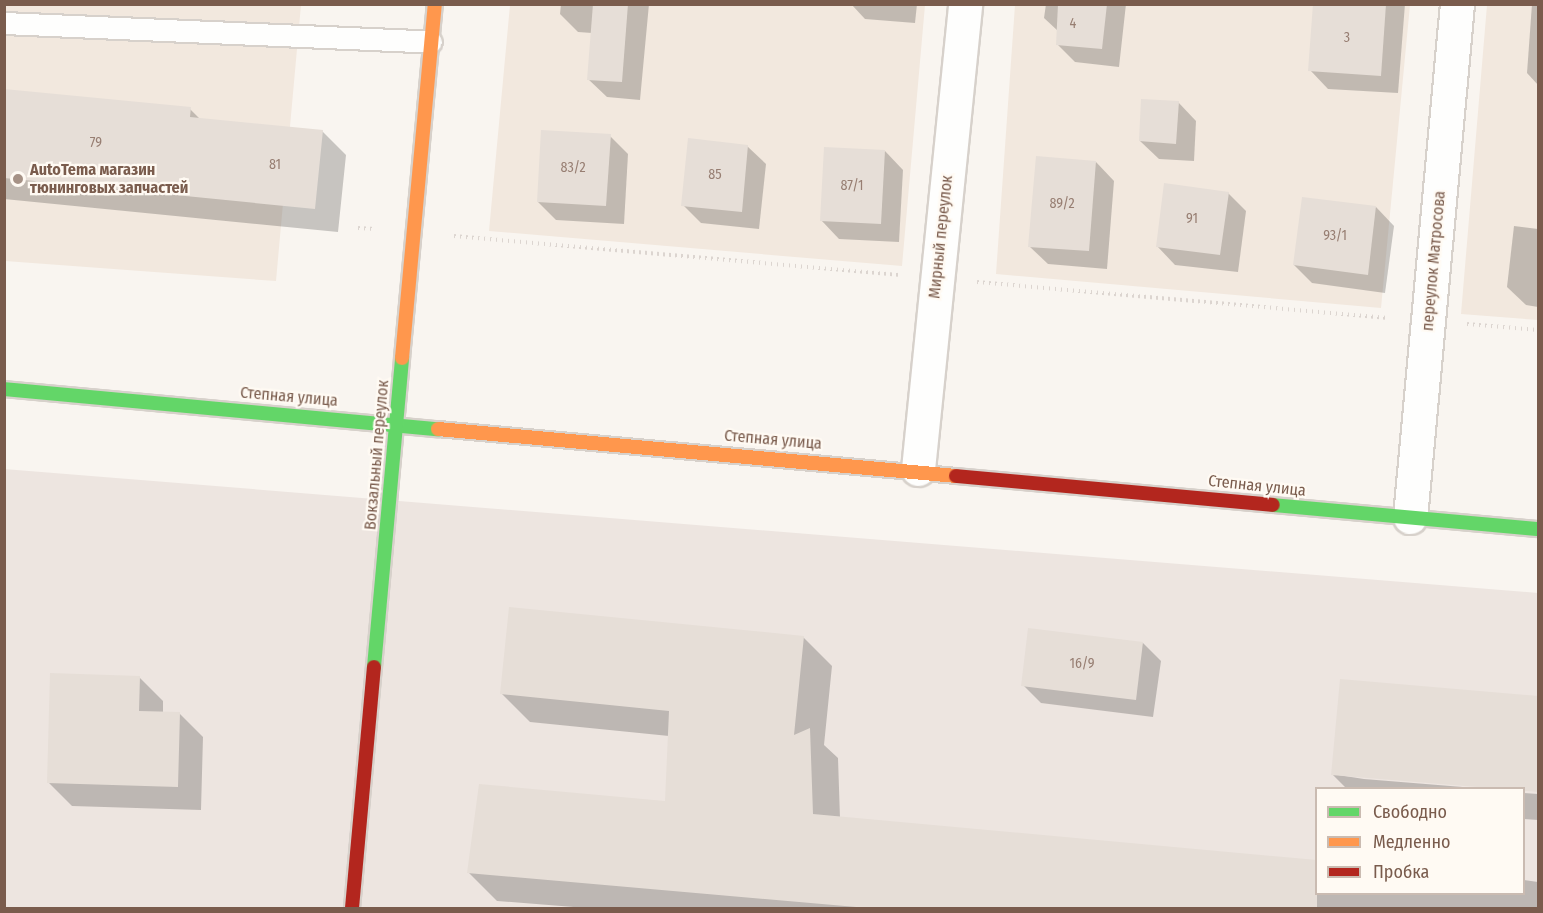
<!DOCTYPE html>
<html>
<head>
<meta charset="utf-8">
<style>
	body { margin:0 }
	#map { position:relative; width:1543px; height:913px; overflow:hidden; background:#f9f5f0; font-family:"Fira Sans Condensed",sans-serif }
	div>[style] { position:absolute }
	.residential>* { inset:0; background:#f2e8de }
	.industrial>* { inset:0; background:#ede5e0 }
	.shadow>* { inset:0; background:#0003 }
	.building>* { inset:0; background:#e6ded7 }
	.path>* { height:4px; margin-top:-2px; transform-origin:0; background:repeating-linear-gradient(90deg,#dcd5d0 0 1.5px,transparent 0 6px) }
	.roads { filter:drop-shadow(2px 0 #d7d1cb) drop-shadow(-2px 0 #d7d1cb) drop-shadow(0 2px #d7d1cb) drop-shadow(0 -2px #d7d1cb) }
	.lane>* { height:21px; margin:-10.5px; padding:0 10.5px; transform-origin:10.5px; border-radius:10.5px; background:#fefefd }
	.street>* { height:33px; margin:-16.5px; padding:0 16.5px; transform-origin:16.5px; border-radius:16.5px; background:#fefefd }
	.fast>* { height:14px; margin:-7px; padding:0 7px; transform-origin:7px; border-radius:7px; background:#63d668 }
	.slow>* { height:14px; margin:-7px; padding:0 7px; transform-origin:7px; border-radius:7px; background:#ff974d }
	.jam>* { height:14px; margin:-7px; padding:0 7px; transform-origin:7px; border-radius:7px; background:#b3261e }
	.dots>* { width:16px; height:16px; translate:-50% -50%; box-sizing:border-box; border:3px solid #fffaf3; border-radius:50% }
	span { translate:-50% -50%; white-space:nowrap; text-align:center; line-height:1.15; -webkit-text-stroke:4.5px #fffaf3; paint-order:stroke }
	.number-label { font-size:14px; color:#977e72 }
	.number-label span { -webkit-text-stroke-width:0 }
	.poi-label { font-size:16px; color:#7a5c4d; font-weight:700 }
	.left { translate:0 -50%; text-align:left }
	.street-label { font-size:16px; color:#7a5c4d }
	.frame { position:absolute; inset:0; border:6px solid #7a5c4d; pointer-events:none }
	.legend { position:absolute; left:1315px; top:787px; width:210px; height:108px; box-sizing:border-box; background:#fffaf3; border:2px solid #cabbb1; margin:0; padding:8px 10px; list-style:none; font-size:18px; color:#7a5c4d }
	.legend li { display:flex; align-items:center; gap:12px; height:30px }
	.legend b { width:30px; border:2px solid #cabbb1 }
</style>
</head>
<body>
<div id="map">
	<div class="residential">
		<i style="clip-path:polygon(4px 5px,301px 5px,276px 281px,5px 261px)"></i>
		<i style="clip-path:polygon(510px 5px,925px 5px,902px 266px,489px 231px)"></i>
		<i style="clip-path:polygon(1015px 5px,1410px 5px,1381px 308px,996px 274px)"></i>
		<i style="clip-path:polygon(1487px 5px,1538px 5px,1538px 320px,1461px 314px)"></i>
	</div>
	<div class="industrial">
		<i style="clip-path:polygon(evenodd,4px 469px,1538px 593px,1538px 908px,5px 908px,4px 469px,1316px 788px,1524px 788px,1524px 894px,1316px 894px,1316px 788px)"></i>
	</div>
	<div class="shadow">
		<i style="clip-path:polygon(561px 4px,649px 4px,640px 100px,607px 97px,588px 79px,592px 33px,578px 32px,560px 14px)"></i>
		<i style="clip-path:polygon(851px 4px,917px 4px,915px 23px,865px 19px)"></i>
		<i style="clip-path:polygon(1046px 4px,1126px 4px,1119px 67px,1075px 62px,1057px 44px,1058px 31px,1044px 18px)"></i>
		<i style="clip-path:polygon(1315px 4px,1405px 4px,1398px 93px,1328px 89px,1310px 70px)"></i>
		<i style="clip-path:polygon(1532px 4px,1538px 4px,1538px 85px,1527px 73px)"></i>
		<i style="clip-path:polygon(4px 91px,190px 109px,201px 120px,322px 131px,346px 155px,338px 232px,4px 199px)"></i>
		<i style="clip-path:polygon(1178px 102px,1196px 121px,1194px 161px,1159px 159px,1140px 141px)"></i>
		<i style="clip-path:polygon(610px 136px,628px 154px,624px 224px,556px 220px,538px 202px)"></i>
		<i style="clip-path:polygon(747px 146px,766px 164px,759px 229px,701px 223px,683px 205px)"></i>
		<i style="clip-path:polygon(885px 151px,903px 170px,899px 242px,839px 239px,821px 220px)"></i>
		<i style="clip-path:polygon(1096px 162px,1114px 181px,1107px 269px,1048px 264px,1029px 246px)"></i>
		<i style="clip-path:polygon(1228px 193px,1246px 211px,1238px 272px,1175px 265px,1157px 246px)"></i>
		<i style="clip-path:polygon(1376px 207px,1394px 226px,1385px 293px,1312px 283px,1294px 265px)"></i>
		<i style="clip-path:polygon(1514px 226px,1538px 229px,1538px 307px,1526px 305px,1507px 287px)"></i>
		<i style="clip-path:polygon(803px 637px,832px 666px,824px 745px,838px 758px,840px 818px,1316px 894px,1524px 894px,1524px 880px,1538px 882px,1538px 908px,586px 908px,497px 901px,468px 872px,667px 802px,669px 736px,530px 722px,502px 694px)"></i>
		<i style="clip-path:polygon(1143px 643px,1161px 661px,1153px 717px,1041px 703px,1023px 685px)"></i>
		<i style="clip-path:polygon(139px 677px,163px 701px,163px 713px,179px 713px,203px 737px,201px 810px,72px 806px,48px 782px)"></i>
		<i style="clip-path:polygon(1332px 774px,1364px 779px,1475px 788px,1346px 788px)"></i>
		<i style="clip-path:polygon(1524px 793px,1538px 794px,1538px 820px,1524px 819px)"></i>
	</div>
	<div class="building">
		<i style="clip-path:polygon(593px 4px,628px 4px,622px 82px,587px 80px)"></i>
		<i style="clip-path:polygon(1058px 4px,1107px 4px,1102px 49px,1056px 45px)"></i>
		<i style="clip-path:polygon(1313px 4px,1386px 4px,1381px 76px,1308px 71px)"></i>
		<i style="clip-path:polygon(4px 89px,191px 107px,190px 117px,323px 130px,315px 209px,4px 178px)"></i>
		<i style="clip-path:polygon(1141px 99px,1179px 101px,1176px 144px,1139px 141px)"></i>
		<i style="clip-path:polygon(541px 130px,611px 134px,606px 206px,537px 202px)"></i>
		<i style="clip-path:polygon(688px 138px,748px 145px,742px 212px,681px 206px)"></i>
		<i style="clip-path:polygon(824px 147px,885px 150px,881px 224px,820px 221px)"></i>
		<i style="clip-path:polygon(1036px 156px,1096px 161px,1089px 251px,1028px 247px)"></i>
		<i style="clip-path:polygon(1164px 183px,1229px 192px,1220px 255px,1156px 247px)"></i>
		<i style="clip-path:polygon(1302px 197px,1376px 206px,1368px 275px,1293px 265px)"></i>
		<i style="clip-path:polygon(509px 607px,804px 636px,794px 735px,810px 728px,813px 814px,1317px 860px,1317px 909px,879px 909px,467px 873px,479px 784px,665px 801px,669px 711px,500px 694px)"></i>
		<i style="clip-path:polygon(1028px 628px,1143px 642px,1136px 700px,1021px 686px)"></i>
		<i style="clip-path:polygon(50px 673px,140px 676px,139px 711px,180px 712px,178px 787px,47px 783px)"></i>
		<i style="clip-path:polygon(1340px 679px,1539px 696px,1539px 792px,1331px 775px)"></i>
	</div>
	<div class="path">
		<i style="left:358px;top:228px;width:17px;rotate:3deg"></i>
		<i style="left:454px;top:236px;width:446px;rotate:5deg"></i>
		<i style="left:977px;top:282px;width:413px;rotate:5deg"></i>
		<i style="left:1467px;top:324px;width:71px;rotate:4.8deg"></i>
	</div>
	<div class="roads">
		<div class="lane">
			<i style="left:4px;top:23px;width:427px;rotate:2.5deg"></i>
		</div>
		<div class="street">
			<i style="left:918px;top:469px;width:467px;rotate:-84.2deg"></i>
			<i style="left:1410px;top:517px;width:515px;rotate:-84.77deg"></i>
		</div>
		<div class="fast">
			<i style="left:4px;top:389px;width:436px;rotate:5.3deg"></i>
			<i style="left:1273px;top:505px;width:266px;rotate:5.2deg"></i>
			<i style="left:374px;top:667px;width:310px;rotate:-84.8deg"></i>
		</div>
		<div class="slow">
			<i style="left:402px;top:358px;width:356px;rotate:-84.7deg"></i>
			<i style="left:438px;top:429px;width:520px;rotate:5.18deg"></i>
		</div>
		<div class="jam">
			<i style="left:956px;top:476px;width:318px;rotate:5.2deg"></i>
			<i style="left:352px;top:908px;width:242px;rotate:-84.8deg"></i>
		</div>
	</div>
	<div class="dots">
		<i style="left:18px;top:179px;background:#a69286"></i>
	</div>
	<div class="number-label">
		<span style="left:1073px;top:24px">4</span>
		<span style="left:1347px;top:38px">3</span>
		<span style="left:96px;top:143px">79</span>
		<span style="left:275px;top:165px">81</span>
		<span style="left:573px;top:168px">83/2</span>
		<span style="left:715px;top:175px">85</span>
		<span style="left:852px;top:186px">87/1</span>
		<span style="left:1062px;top:204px">89/2</span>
		<span style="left:1192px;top:219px">91</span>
		<span style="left:1335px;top:236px">93/1</span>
		<span style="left:1082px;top:664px">16/9</span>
	</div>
	<div class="poi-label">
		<span class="left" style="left:30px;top:179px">AutoTema магазин<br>тюнинговых запчастей</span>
	</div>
	<div class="street-label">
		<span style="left:941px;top:237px;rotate:-84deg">Мирный переулок</span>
		<span style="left:1434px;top:261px;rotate:-85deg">переулок Матросова</span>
		<span style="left:289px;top:397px;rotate:5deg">Степная улица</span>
		<span style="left:773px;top:440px;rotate:5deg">Степная улица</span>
		<span style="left:377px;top:455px;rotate:-85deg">Вокзальный переулок</span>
		<span style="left:1257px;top:486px;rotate:6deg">Степная улица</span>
	</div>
	<div class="frame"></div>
	<ul class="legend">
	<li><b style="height:8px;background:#63d668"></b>Свободно</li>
	<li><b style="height:8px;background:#ff974d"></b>Медленно</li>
	<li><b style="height:8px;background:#b3261e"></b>Пробка</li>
	</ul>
</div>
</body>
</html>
